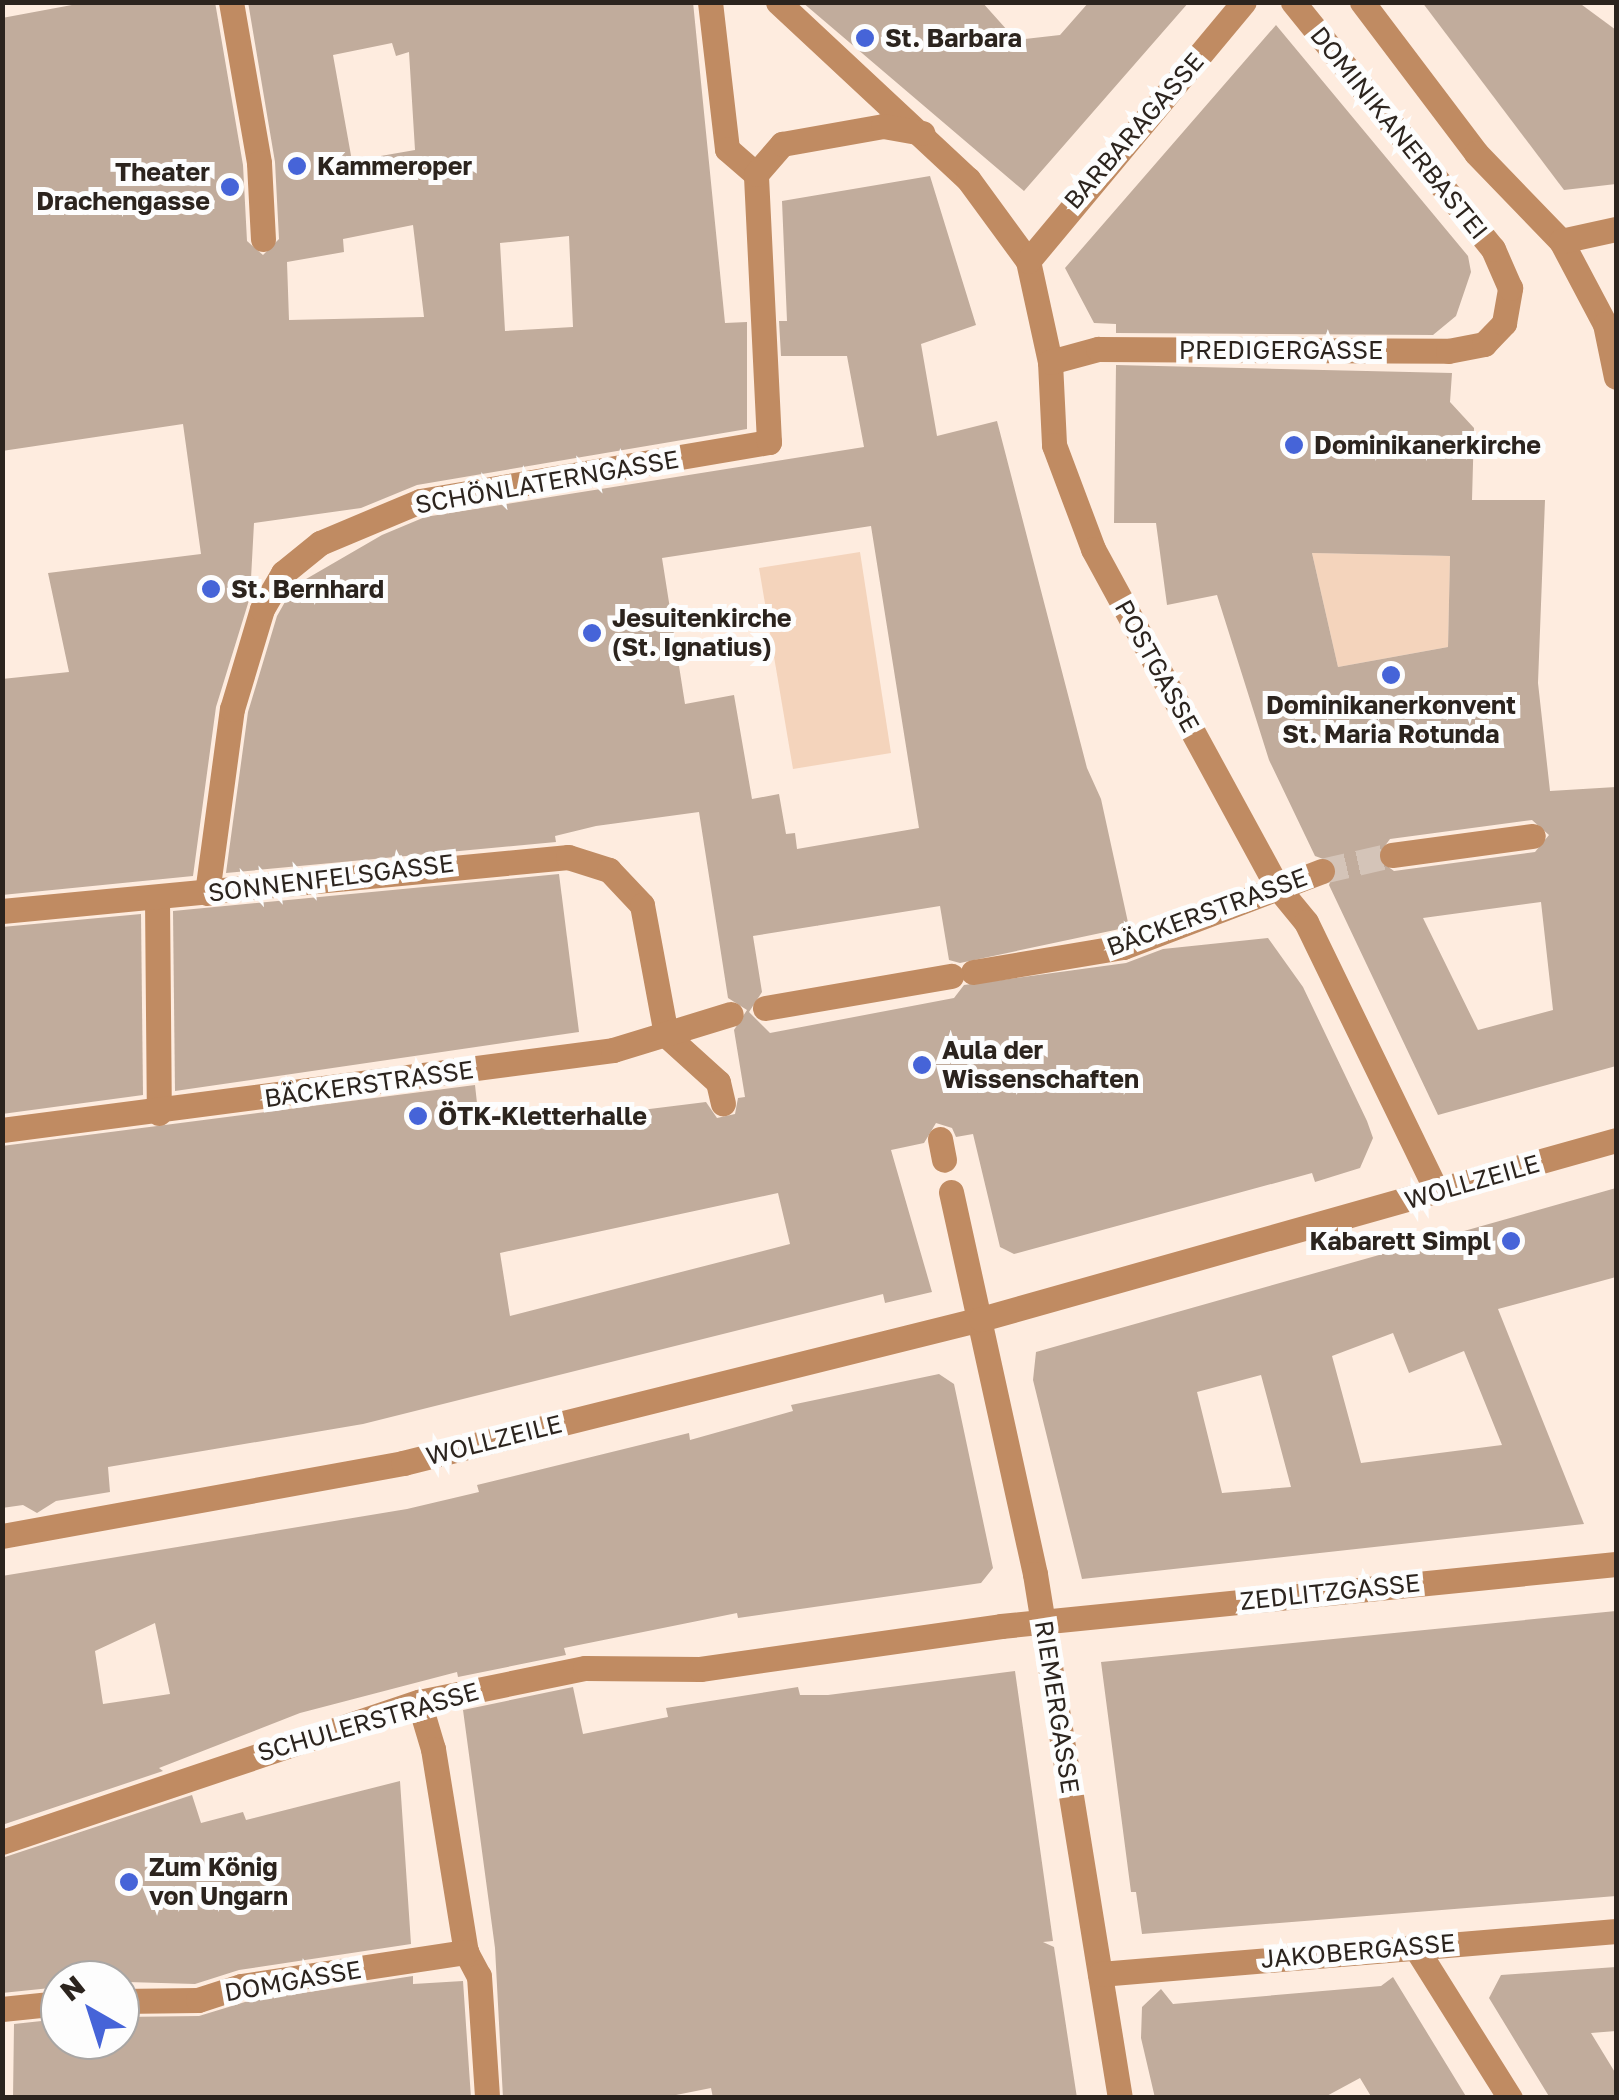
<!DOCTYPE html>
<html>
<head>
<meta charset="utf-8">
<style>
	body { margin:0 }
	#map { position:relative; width:1619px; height:2100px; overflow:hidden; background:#feecdf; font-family:"Golos Text",sans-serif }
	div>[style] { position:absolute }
	.green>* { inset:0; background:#f4d4bc }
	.building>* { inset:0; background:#c1ac9c }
	.street-tunnel>* { height:25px; margin-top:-12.5px; transform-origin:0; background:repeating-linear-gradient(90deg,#d4c4b8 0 25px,transparent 0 37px) }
	.street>* { height:25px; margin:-12.5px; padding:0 12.5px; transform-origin:12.5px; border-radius:12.5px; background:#c08b62 }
	.dots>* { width:28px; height:28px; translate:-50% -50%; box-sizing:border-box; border:5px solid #fdfdfd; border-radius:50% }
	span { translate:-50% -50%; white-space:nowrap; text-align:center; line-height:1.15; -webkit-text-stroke:10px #fdfdfd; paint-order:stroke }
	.poi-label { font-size:25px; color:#2c241e; font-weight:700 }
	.left { translate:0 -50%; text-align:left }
	.right { translate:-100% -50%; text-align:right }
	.street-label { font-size:25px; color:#2c241e }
	.frame { position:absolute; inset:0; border:5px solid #2c241e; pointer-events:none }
	.north { position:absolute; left:40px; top:1960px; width:100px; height:100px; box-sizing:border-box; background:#fdfdfd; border:2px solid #a9a6a4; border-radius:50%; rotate:321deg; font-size:28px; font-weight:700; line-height:40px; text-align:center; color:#2c241e }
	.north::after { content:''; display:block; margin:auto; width:35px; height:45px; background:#4664d8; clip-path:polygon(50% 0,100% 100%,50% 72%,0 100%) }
</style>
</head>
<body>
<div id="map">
	<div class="green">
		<i style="clip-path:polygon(860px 552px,891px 753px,793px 769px,759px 568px)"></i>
		<i style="clip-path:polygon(1312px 553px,1450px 556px,1448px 647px,1338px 667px)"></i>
	</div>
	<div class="building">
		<i style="clip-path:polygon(evenodd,88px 2px,215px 2px,243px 165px,247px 241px,263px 255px,279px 239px,275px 162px,248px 2px,693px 2px,725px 323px,747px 322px,747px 429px,417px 485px,361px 508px,254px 523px,250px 597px,216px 707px,193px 876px,2px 895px,2px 679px,69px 672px,48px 573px,201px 554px,183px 424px,2px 451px,2px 18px,88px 2px,392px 43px,396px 56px,409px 52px,415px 150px,352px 161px,333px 55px,392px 43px,88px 2px,413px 225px,424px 317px,289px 320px,287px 262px,344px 252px,343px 239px,413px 225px,88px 2px,569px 236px,573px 327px,505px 331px,500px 243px,569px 236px)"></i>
		<i style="clip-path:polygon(802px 2px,982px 2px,1016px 40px,1060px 35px,1089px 2px,1189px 2px,1024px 191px)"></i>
		<i style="clip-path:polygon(1422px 2px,1578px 2px,1616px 30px,1616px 184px,1564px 190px)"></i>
		<i style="clip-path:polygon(1276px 25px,1468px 256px,1471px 272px,1456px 316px,1433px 335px,1116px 333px,1116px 324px,1094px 323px,1065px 268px)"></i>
		<i style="clip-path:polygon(evenodd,930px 176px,976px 325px,921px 344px,937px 436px,997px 421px,1087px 768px,1101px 799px,1129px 927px,960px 963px,949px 960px,940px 906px,753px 936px,762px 992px,749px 1012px,770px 1033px,954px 998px,964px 985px,1126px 963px,1163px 949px,1268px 938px,1303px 987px,1367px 1121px,1373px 1138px,1360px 1168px,1315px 1182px,1312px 1173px,1014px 1254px,1000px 1247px,973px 1134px,956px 1137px,952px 1128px,936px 1123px,924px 1143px,891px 1150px,932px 1292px,885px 1303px,883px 1294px,363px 1424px,108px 1467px,110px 1492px,56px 1501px,37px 1513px,23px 1505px,2px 1508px,2px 1146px,475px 1085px,480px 1130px,706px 1102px,717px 1118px,735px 1114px,738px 1098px,745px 1097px,734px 1030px,747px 1010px,728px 998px,699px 812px,596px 826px,555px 836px,556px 842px,226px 873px,248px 712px,277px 616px,294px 586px,382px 535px,425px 517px,864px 447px,847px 356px,781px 356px,779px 321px,787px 321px,782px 201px,930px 176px,871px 526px,919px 828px,797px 849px,795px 833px,786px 834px,779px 794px,752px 799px,734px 695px,685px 704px,662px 558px,871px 526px,930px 176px,778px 1193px,790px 1244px,510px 1316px,500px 1253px,778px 1193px)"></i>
		<i style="clip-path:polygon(evenodd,1116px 365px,1452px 373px,1450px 402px,1474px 428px,1472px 500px,1545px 500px,1538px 683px,1550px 791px,1616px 787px,1616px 1066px,1438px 1115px,1329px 885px,1337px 864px,1315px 856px,1269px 760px,1217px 595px,1167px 605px,1156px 523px,1114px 523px,1116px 365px,1312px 553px,1450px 556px,1448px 647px,1338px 667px,1312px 553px,1116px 365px,1532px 820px,1549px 835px,1535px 852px,1394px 871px,1376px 858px,1390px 839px,1532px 820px,1116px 365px,1541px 902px,1553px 1010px,1478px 1030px,1423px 918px,1541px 902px)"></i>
		<i style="clip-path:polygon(559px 874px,579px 1032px,175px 1091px,173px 911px)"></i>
		<i style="clip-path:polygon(141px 914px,143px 1095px,2px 1114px,2px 927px)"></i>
		<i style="clip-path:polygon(evenodd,1616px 1188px,1616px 1277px,1498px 1309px,1584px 1524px,1082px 1579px,1033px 1380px,1036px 1352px,1616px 1188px,1393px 1333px,1409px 1373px,1464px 1351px,1502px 1445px,1361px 1463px,1332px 1356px,1393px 1333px,1616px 1188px,1261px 1375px,1291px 1487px,1222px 1493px,1197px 1392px,1261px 1375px)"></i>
		<i style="clip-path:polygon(evenodd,939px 1374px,954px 1384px,993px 1568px,981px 1583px,738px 1618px,737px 1613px,564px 1648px,566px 1655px,458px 1677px,457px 1672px,300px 1713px,159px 1768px,163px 1771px,2px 1825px,2px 1576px,407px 1509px,479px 1492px,477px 1485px,689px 1433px,690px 1440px,793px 1411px,791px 1405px,939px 1374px,155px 1623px,170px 1694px,103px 1704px,95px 1651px,155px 1623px)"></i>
		<i style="clip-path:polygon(1616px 1611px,1616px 1896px,1142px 1934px,1136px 1892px,1131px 1892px,1101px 1662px)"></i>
		<i style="clip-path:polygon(1015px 1671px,1053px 1941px,1043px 1942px,1054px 1947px,1077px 2098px,713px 2098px,711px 2088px,661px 2098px,503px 2098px,495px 1948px,463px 1710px,573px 1687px,583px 1734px,668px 1717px,666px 1708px,798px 1687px,800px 1695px,828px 1695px)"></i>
		<i style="clip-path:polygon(400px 1781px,411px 1944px,239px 1970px,195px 1984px,60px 1980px,60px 1987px,2px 1993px,2px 1858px,192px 1795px,201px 1823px,243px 1812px,246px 1820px)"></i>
		<i style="clip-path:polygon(1616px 1967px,1616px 2031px,1591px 2033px,1616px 2074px,1616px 2098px,1550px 2098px,1489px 1998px,1501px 1975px)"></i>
		<i style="clip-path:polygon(413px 1976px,413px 1984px,463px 1981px,471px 2098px,13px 2098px,14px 2024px,60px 2019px,60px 2040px,120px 2040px,120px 2017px,199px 2016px,245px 2002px)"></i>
		<i style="clip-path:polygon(1393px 1977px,1467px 2098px,1372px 2098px,1360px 2078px,1323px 2098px,1155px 2098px,1141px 2038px,1142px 2007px,1161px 1989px,1173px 2004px,1381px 1986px)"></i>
	</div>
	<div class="street-tunnel">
		<i style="left:1322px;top:871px;width:72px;rotate:-12.9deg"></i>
	</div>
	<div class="street">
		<i style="left:231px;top:2px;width:163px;rotate:80.1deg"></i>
		<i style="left:259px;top:163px;width:76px;rotate:87deg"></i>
		<i style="left:710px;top:2px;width:148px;rotate:83.4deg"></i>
		<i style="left:727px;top:149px;width:38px;rotate:41deg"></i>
		<i style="left:778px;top:2px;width:260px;rotate:43deg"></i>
		<i style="left:968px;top:179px;width:102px;rotate:53.8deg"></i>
		<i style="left:1028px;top:261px;width:103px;rotate:77.7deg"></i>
		<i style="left:1050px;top:362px;width:83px;rotate:87.2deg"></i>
		<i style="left:1054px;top:445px;width:111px;rotate:69.4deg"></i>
		<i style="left:1093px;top:549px;width:386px;rotate:61.4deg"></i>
		<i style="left:1278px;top:888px;width:44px;rotate:50.5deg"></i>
		<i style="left:1306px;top:922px;width:300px;rotate:64.1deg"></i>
		<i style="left:1362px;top:2px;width:189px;rotate:52.9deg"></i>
		<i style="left:1476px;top:153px;width:122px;rotate:46deg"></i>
		<i style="left:1561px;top:241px;width:94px;rotate:62.1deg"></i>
		<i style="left:1605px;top:324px;width:54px;rotate:78.3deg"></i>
		<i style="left:1561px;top:241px;width:56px;rotate:-12.3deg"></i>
		<i style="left:1028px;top:261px;width:337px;rotate:-50.2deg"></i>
		<i style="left:1050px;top:362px;width:50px;rotate:-15.2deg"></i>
		<i style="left:1098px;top:349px;width:350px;rotate:0.3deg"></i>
		<i style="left:1448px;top:351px;width:37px;rotate:-11deg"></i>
		<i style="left:1484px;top:344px;width:29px;rotate:-46deg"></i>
		<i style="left:1504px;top:323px;width:36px;rotate:-80deg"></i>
		<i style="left:1510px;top:288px;width:43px;rotate:-113.6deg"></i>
		<i style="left:1493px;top:249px;width:318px;rotate:-129deg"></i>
		<i style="left:1392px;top:855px;width:142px;rotate:-7.7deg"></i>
		<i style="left:207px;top:893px;width:186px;rotate:-82.3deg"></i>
		<i style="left:232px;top:709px;width:104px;rotate:-73.3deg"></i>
		<i style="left:262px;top:609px;width:42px;rotate:-59.7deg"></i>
		<i style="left:283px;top:573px;width:48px;rotate:-39deg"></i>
		<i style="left:320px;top:543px;width:108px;rotate:-22.8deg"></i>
		<i style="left:420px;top:501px;width:354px;rotate:-9.6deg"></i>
		<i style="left:769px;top:442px;width:268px;rotate:-92.8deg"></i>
		<i style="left:756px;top:174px;width:40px;rotate:-49deg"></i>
		<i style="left:782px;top:144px;width:103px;rotate:-10.1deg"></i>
		<i style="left:883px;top:126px;width:40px;rotate:10deg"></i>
		<i style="left:157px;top:898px;width:215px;rotate:89.5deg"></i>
		<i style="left:2px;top:911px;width:569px;rotate:-5.45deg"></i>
		<i style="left:568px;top:857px;width:43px;rotate:17.6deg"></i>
		<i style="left:609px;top:870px;width:48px;rotate:46.7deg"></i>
		<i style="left:642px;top:905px;width:132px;rotate:79.5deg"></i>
		<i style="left:666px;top:1035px;width:70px;rotate:42.1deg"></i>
		<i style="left:718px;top:1082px;width:22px;rotate:77deg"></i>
		<i style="left:973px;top:972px;width:152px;rotate:-9.5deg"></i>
		<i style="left:1123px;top:947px;width:213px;rotate:-20.9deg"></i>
		<i style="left:765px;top:1008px;width:189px;rotate:-9.8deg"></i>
		<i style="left:2px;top:1130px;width:616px;rotate:-7.46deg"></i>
		<i style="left:613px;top:1050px;width:123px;rotate:-17deg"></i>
		<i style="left:940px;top:1139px;width:21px;rotate:79deg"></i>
		<i style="left:951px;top:1192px;width:391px;rotate:77.6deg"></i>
		<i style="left:1035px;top:1574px;width:531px;rotate:80.79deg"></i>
		<i style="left:2px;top:1536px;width:408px;rotate:-10.3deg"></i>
		<i style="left:403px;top:1463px;width:596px;rotate:-13.99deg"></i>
		<i style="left:981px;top:1319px;width:660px;rotate:-15.74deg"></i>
		<i style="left:419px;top:1702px;width:49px;rotate:73.4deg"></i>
		<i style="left:433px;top:1749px;width:206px;rotate:80.8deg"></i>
		<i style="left:466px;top:1952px;width:27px;rotate:62deg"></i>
		<i style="left:479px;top:1976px;width:122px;rotate:86.2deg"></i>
		<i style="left:2px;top:1842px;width:440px;rotate:-18.6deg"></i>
		<i style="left:419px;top:1702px;width:169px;rotate:-11.6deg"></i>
		<i style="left:585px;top:1668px;width:115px;rotate:0.5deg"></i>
		<i style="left:700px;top:1669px;width:304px;rotate:-8.1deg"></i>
		<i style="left:1001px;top:1626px;width:618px;rotate:-5.76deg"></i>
		<i style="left:1414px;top:1945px;width:181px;rotate:57.9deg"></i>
		<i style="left:1100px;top:1974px;width:518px;rotate:-4.76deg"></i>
		<i style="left:120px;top:2001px;width:78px;rotate:-0.7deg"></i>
		<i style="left:198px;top:2000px;width:45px;rotate:-18deg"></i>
		<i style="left:241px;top:1986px;width:228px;rotate:-8.6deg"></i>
		<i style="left:2px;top:2009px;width:58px;rotate:-5.9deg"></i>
	</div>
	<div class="dots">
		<i style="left:865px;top:38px;background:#4664d8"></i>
		<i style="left:297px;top:166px;background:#4664d8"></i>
		<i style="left:230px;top:187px;background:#4664d8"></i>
		<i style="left:1294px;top:445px;background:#4664d8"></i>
		<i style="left:211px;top:589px;background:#4664d8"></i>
		<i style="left:592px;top:633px;background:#4664d8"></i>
		<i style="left:1391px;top:675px;background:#4664d8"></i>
		<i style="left:922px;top:1065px;background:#4664d8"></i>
		<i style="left:418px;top:1116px;background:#4664d8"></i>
		<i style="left:1511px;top:1241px;background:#4664d8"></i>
		<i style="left:129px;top:1882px;background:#4664d8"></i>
	</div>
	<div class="poi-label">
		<span class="left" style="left:885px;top:38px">St. Barbara</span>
		<span class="left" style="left:317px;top:166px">Kammeroper</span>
		<span class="right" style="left:210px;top:187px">Theater<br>Drachengasse</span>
		<span class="left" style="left:1314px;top:445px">Dominikanerkirche</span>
		<span class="left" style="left:231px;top:589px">St. Bernhard</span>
		<span class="left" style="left:612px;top:633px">Jesuitenkirche<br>(St. Ignatius)</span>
		<span style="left:1391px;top:720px">Dominikanerkonvent<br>St. Maria Rotunda</span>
		<span class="left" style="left:942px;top:1065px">Aula der<br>Wissenschaften</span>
		<span class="left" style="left:438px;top:1116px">ÖTK-Kletterhalle</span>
		<span class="right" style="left:1491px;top:1241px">Kabarett Simpl</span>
		<span class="left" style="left:149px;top:1882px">Zum König<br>von Ungarn</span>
	</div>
	<div class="street-label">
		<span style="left:1134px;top:131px;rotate:-49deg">BARBARAGASSE</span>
		<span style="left:1399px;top:133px;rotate:51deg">DOMINIKANERBASTEI</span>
		<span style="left:1281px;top:350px">PREDIGERGASSE</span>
		<span style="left:547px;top:482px;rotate:-10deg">SCHÖNLATERNGASSE</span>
		<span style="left:1157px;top:666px;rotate:61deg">POSTGASSE</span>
		<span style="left:331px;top:878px;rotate:-7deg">SONNENFELSGASSE</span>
		<span style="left:1207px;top:912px;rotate:-20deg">BÄCKERSTRASSE</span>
		<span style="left:369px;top:1084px;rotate:-8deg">BÄCKERSTRASSE</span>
		<span style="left:1472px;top:1182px;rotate:-16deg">WOLLZEILE</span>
		<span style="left:494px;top:1440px;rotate:-14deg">WOLLZEILE</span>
		<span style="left:1330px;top:1592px;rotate:-6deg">ZEDLITZGASSE</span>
		<span style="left:1057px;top:1707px;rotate:81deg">RIEMERGASSE</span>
		<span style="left:368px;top:1722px;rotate:-16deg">SCHULERSTRASSE</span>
		<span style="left:1358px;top:1951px;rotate:-5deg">JAKOBERGASSE</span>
		<span style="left:293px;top:1981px;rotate:-10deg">DOMGASSE</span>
	</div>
	<div class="frame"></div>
	<div class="north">N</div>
</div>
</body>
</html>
